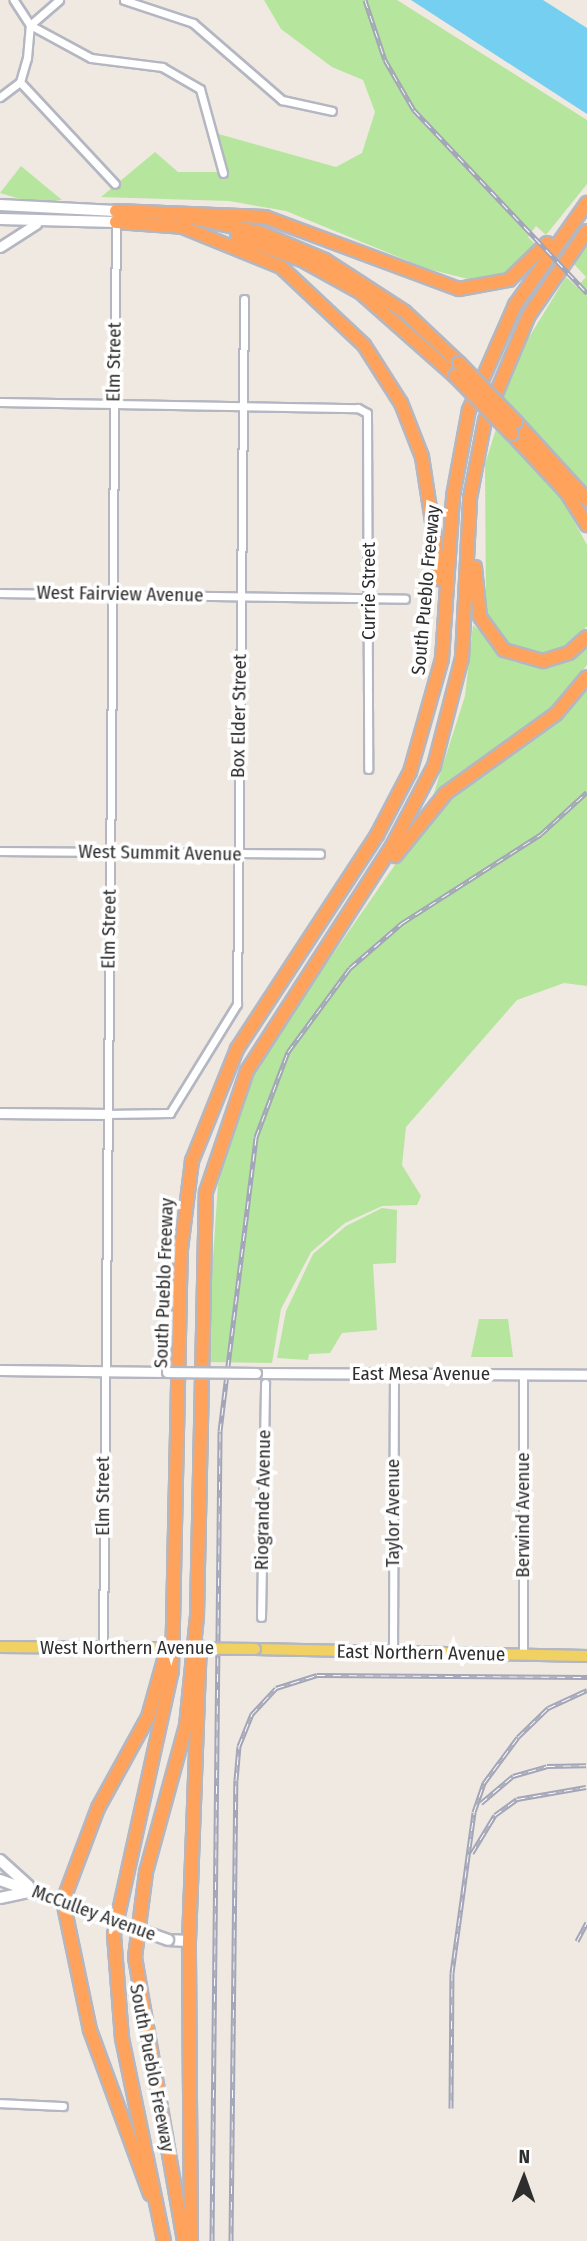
<!DOCTYPE html>
<html>
<head>
<meta charset="utf-8">
<style>
	body { margin:0 }
	#map { position:relative; width:587px; height:2241px; overflow:hidden; background:#efe9e1; font-family:"Fira Sans Condensed",sans-serif }
	div>[style] { position:absolute }
	.green>* { inset:0; background:#b6e59e }
	.water>* { inset:0; background:#75cff0 }
	.roads { filter:drop-shadow(2px 0 #b4b7c1) drop-shadow(-2px 0 #b4b7c1) drop-shadow(0 2px #b4b7c1) drop-shadow(0 -2px #b4b7c1) }
	.minor>* { height:7px; margin:-3.5px; padding:0 3.5px; transform-origin:3.5px; border-radius:3.5px; background:#fff }
	.tertiary>* { height:9px; margin:-4.5px; padding:0 4.5px; transform-origin:4.5px; border-radius:4.5px; background:#fff }
	.secondary>* { height:10px; margin:-5px; padding:0 5px; transform-origin:5px; border-radius:5px; background:#fff }
	.primary>* { height:10px; margin:-5px; padding:0 5px; transform-origin:5px; border-radius:5px; background:#f2d163 }
	.motorway>* { height:12px; margin:-6px; padding:0 6px; transform-origin:6px; border-radius:6px; background:#ffa35c }
	.rail>* { height:5px; margin-top:-2.5px; transform-origin:0; background:repeating-linear-gradient(90deg,#fff 0 8px,#a3a6b8 0 16px); box-sizing:border-box; border-block:2px solid #a3a6b8 }
	.bridges { filter:drop-shadow(2px 0 #b4b7c1) drop-shadow(-2px 0 #b4b7c1) drop-shadow(0 2px #b4b7c1) drop-shadow(0 -2px #b4b7c1) }
	.tertiary-bridge>* { height:9px; margin:-4.5px; padding:0 4.5px; transform-origin:4.5px; border-radius:4.5px; background:#fff }
	.secondary-bridge>* { height:10px; margin:-5px; padding:0 5px; transform-origin:5px; border-radius:5px; background:#fff }
	.primary-bridge>* { height:10px; margin:-5px; padding:0 5px; transform-origin:5px; border-radius:5px; background:#f2d163 }
	.motorway-bridge>* { height:12px; margin:-6px; padding:0 6px; transform-origin:6px; border-radius:6px; background:#ffa35c }
	span { translate:-50% -50%; white-space:nowrap; text-align:center; line-height:1.15; -webkit-text-stroke:7px #fff; paint-order:stroke }
	.street-label { font-size:19px; color:#2e2e2e }
	.north { position:absolute; left:489px; top:2143px; width:70px; height:70px; -webkit-text-stroke:5px #fff; paint-order:stroke; rotate:1deg; font-size:19px; font-weight:700; line-height:28px; text-align:center; color:#2e2e2e }
	.north::after { content:''; display:block; margin:auto; width:24px; height:32px; background:#2e2e2e; clip-path:polygon(50% 0,100% 100%,50% 72%,0 100%) }
</style>
</head>
<body>
<div id="map">
	<div class="green">
		<i style="clip-path:polygon(264px 0,397px 0,587px 120px,587px 184px,546px 235px,536px 226px,528px 237px,538px 247px,523px 263px,501px 277px,472px 280px,428px 269px,286px 211px,229px 201px,101px 197px,155px 152px,178px 172px,223px 172px,215px 133px,336px 167px,362px 153px,375px 112px,363px 80px,332px 67px,281px 29px)"></i>
		<i style="clip-path:polygon(21px 166px,62px 200px,34px 203px,0 193px)"></i>
		<i style="clip-path:polygon(587px 245px,587px 490px,503px 399px,515px 360px,566px 277px,577px 287px,586px 277px,574px 264px)"></i>
		<i style="clip-path:polygon(497px 426px,558px 491px,587px 545px,587px 626px,566px 650px,548px 655px,531px 655px,501px 641px,486px 614px,485px 464px)"></i>
		<i style="clip-path:polygon(473px 625px,514px 662px,548px 666px,587px 647px,587px 665px,545px 716px,433px 796px,465px 696px)"></i>
		<i style="clip-path:polygon(587px 687px,587px 986px,564px 983px,517px 1000px,406px 1127px,402px 1165px,421px 1196px,417px 1205px,382px 1206px,345px 1223px,311px 1252px,281px 1309px,272px 1363px,206px 1362px,218px 1184px,243px 1095px,289px 1017px,420px 829px,486px 768px,550px 727px)"></i>
		<i style="clip-path:polygon(382px 1208px,397px 1210px,396px 1263px,373px 1264px,377px 1330px,342px 1333px,330px 1353px,309px 1354px,308px 1360px,277px 1358px,286px 1311px,313px 1254px,346px 1226px)"></i>
		<i style="clip-path:polygon(479px 1319px,508px 1319px,513px 1357px,471px 1357px)"></i>
	</div>
	<div class="water">
		<i style="clip-path:polygon(411px 0,543px 0,587px 28px,587px 114px)"></i>
	</div>
	<div class="roads">
		<div class="minor">
			<i style="left:59px;top:0;width:38px;rotate:139deg"></i>
			<i style="left:30px;top:25px;width:69px;rotate:28.4deg"></i>
			<i style="left:91px;top:58px;width:72px;rotate:7.2deg"></i>
			<i style="left:162px;top:67px;width:44px;rotate:30.1deg"></i>
			<i style="left:200px;top:89px;width:87px;rotate:74.7deg"></i>
			<i style="left:124px;top:0;width:73px;rotate:18.4deg"></i>
			<i style="left:193px;top:23px;width:118px;rotate:40.9deg"></i>
			<i style="left:282px;top:100px;width:51px;rotate:12.4deg"></i>
			<i style="left:20px;top:82px;width:139px;rotate:47deg"></i>
			<i style="left:0;top:97px;width:25px;rotate:-37deg"></i>
			<i style="left:20px;top:82px;width:25px;rotate:-74deg"></i>
			<i style="left:27px;top:58px;width:33px;rotate:-85deg"></i>
			<i style="left:30px;top:25px;width:30px;rotate:-123deg"></i>
			<i style="left:0;top:402px;width:358px;rotate:1deg"></i>
			<i style="left:358px;top:408px;width:10px;rotate:29deg"></i>
			<i style="left:367px;top:413px;width:356px;rotate:89.8deg"></i>
			<i style="left:0;top:593px;width:405px;rotate:0.8deg"></i>
			<i style="left:0;top:851px;width:320px;rotate:0.5deg"></i>
			<i style="left:106px;top:1114px;width:64px;rotate:-0.9deg"></i>
			<i style="left:170px;top:1113px;width:128px;rotate:-58.4deg"></i>
			<i style="left:237px;top:1004px;width:705px;rotate:-89.43deg"></i>
			<i style="left:261px;top:1617px;width:234px;rotate:-89deg"></i>
			<i style="left:103px;top:1648px;width:1430px;rotate:-89.48deg"></i>
			<i style="left:393px;top:1653px;width:279px;rotate:-89.8deg"></i>
			<i style="left:523px;top:1655px;width:280px;rotate:-90deg"></i>
			<i style="left:0;top:2103px;width:63px;rotate:2.7deg"></i>
		</div>
		<div class="tertiary">
			<i style="left:0;top:247px;width:43px;rotate:-32.6deg"></i>
			<i style="left:0;top:1113px;width:106px;rotate:0.5deg"></i>
			<i style="left:0;top:1370px;width:167px;rotate:0.7deg"></i>
			<i style="left:256px;top:1373px;width:331px;rotate:0.3deg"></i>
		</div>
		<div class="secondary">
			<i style="left:0;top:205px;width:116px;rotate:3deg"></i>
			<i style="left:0;top:219px;width:116px;rotate:1.5deg"></i>
			<i style="left:0;top:1860px;width:38px;rotate:42deg"></i>
			<i style="left:0;top:1880px;width:96px;rotate:19.6deg"></i>
			<i style="left:0;top:1898px;width:30px;rotate:-12deg"></i>
			<i style="left:168px;top:1940px;width:21px;rotate:3deg"></i>
		</div>
		<div class="primary">
			<i style="left:0;top:1647px;width:137px;rotate:0.4deg"></i>
			<i style="left:255px;top:1649px;width:332px;rotate:1.2deg"></i>
		</div>
		<div class="motorway">
			<i style="left:116px;top:211px;width:149px;rotate:2.3deg"></i>
			<i style="left:265px;top:217px;width:207px;rotate:20.4deg"></i>
			<i style="left:459px;top:289px;width:51px;rotate:-10.2deg"></i>
			<i style="left:509px;top:280px;width:53px;rotate:-44.2deg"></i>
			<i style="left:184px;top:216px;width:79px;rotate:12.4deg"></i>
			<i style="left:261px;top:233px;width:69px;rotate:22.9deg"></i>
			<i style="left:325px;top:260px;width:95px;rotate:33deg"></i>
			<i style="left:405px;top:312px;width:74px;rotate:43.4deg"></i>
			<i style="left:116px;top:222px;width:69px;rotate:4.1deg"></i>
			<i style="left:180px;top:226px;width:109px;rotate:22.1deg"></i>
			<i style="left:281px;top:267px;width:114px;rotate:43.2deg"></i>
			<i style="left:364px;top:345px;width:69px;rotate:57.5deg"></i>
			<i style="left:401px;top:403px;width:58px;rotate:68.7deg"></i>
			<i style="left:422px;top:457px;width:124px;rotate:81.2deg"></i>
			<i style="left:237px;top:237px;width:69px;rotate:19.5deg"></i>
			<i style="left:302px;top:260px;width:66px;rotate:28.9deg"></i>
			<i style="left:360px;top:292px;width:127px;rotate:41.5deg"></i>
			<i style="left:516px;top:422px;width:105px;rotate:47.7deg"></i>
			<i style="left:512px;top:434px;width:81px;rotate:47deg"></i>
			<i style="left:567px;top:493px;width:38px;rotate:58deg"></i>
			<i style="left:475px;top:567px;width:50px;rotate:84.3deg"></i>
			<i style="left:480px;top:617px;width:41px;rotate:54deg"></i>
			<i style="left:504px;top:650px;width:41px;rotate:15.8deg"></i>
			<i style="left:543px;top:661px;width:27px;rotate:-17deg"></i>
			<i style="left:569px;top:653px;width:24px;rotate:-42deg"></i>
			<i style="left:395px;top:856px;width:81px;rotate:-51deg"></i>
			<i style="left:446px;top:793px;width:135px;rotate:-35.7deg"></i>
			<i style="left:556px;top:714px;width:48px;rotate:-50deg"></i>
			<i style="left:150px;top:2194px;width:175px;rotate:-110.1deg"></i>
			<i style="left:90px;top:2030px;width:132px;rotate:-101.8deg"></i>
			<i style="left:63px;top:1901px;width:99px;rotate:-69.4deg"></i>
			<i style="left:98px;top:1808px;width:104px;rotate:-61.2deg"></i>
			<i style="left:148px;top:1717px;width:66px;rotate:-74.3deg"></i>
			<i style="left:164px;top:2241px;width:206px;rotate:-101.7deg"></i>
			<i style="left:122px;top:2039px;width:105px;rotate:-94.4deg"></i>
			<i style="left:114px;top:1934px;width:269px;rotate:-77.6deg"></i>
			<i style="left:172px;top:1671px;width:422px;rotate:-88.8deg"></i>
			<i style="left:181px;top:1249px;width:89px;rotate:-82.9deg"></i>
			<i style="left:192px;top:1161px;width:121px;rotate:-68.1deg"></i>
			<i style="left:237px;top:1049px;width:256px;rotate:-56.8deg"></i>
			<i style="left:377px;top:835px;width:71px;rotate:-62.4deg"></i>
			<i style="left:410px;top:772px;width:117px;rotate:-74.2deg"></i>
			<i style="left:442px;top:659px;width:163px;rotate:-86.1deg"></i>
			<i style="left:453px;top:496px;width:87px;rotate:-79.5deg"></i>
			<i style="left:469px;top:410px;width:115px;rotate:-66.3deg"></i>
			<i style="left:515px;top:305px;width:125px;rotate:-54.8deg"></i>
			<i style="left:184px;top:2241px;width:288px;rotate:-99.8deg"></i>
			<i style="left:135px;top:1957px;width:86px;rotate:-82.6deg"></i>
			<i style="left:146px;top:1872px;width:151px;rotate:-74.7deg"></i>
			<i style="left:186px;top:1726px;width:112px;rotate:-84.3deg"></i>
			<i style="left:197px;top:1615px;width:423px;rotate:-88.8deg"></i>
			<i style="left:206px;top:1192px;width:128px;rotate:-71.3deg"></i>
			<i style="left:247px;top:1071px;width:268px;rotate:-57.2deg"></i>
			<i style="left:392px;top:846px;width:90px;rotate:-62.3deg"></i>
			<i style="left:434px;top:766px;width:112px;rotate:-75.5deg"></i>
			<i style="left:462px;top:658px;width:160px;rotate:-87.1deg"></i>
			<i style="left:470px;top:498px;width:79px;rotate:-79.1deg"></i>
			<i style="left:485px;top:420px;width:114px;rotate:-67.3deg"></i>
			<i style="left:529px;top:315px;width:102px;rotate:-55.4deg"></i>
			<i style="left:191px;top:2241px;width:300px;rotate:-90.4deg"></i>
			<i style="left:189px;top:1941px;width:294px;rotate:-87.9deg"></i>
		</div>
	</div>
	<div class="rail">
		<i style="left:365px;top:0;width:63px;rotate:71.6deg"></i>
		<i style="left:385px;top:60px;width:58px;rotate:59.9deg"></i>
		<i style="left:414px;top:110px;width:252px;rotate:46.6deg"></i>
		<i style="left:481px;top:1803px;width:42px;rotate:-40.2deg"></i>
		<i style="left:513px;top:1776px;width:35px;rotate:-16deg"></i>
		<i style="left:547px;top:1766px;width:39px;rotate:-1deg"></i>
		<i style="left:472px;top:1853px;width:44px;rotate:-58.8deg"></i>
		<i style="left:495px;top:1815px;width:27px;rotate:-36deg"></i>
		<i style="left:517px;top:1799px;width:70px;rotate:-9.9deg"></i>
		<i style="left:577px;top:1941px;width:21px;rotate:-62deg"></i>
		<i style="left:451px;top:2108px;width:135px;rotate:-89.6deg"></i>
		<i style="left:452px;top:1973px;width:162px;rotate:-82.2deg"></i>
		<i style="left:474px;top:1812px;width:31px;rotate:-71deg"></i>
		<i style="left:484px;top:1783px;width:57px;rotate:-53.5deg"></i>
		<i style="left:518px;top:1737px;width:42px;rotate:-44deg"></i>
		<i style="left:548px;top:1708px;width:43px;rotate:-24.8deg"></i>
		<i style="left:212px;top:2241px;width:810px;rotate:-89.43deg"></i>
		<i style="left:220px;top:1431px;width:296px;rotate:-83deg"></i>
		<i style="left:256px;top:1137px;width:91px;rotate:-69.4deg"></i>
		<i style="left:288px;top:1052px;width:104px;rotate:-53.6deg"></i>
		<i style="left:350px;top:968px;width:69px;rotate:-40.9deg"></i>
		<i style="left:402px;top:923px;width:165px;rotate:-32.6deg"></i>
		<i style="left:541px;top:834px;width:62px;rotate:-42.4deg"></i>
		<i style="left:231px;top:2241px;width:461px;rotate:-89.4deg"></i>
		<i style="left:236px;top:1780px;width:34px;rotate:-85deg"></i>
		<i style="left:239px;top:1746px;width:35px;rotate:-68deg"></i>
		<i style="left:252px;top:1714px;width:35px;rotate:-47deg"></i>
		<i style="left:276px;top:1688px;width:43px;rotate:-17.6deg"></i>
		<i style="left:317px;top:1675px;width:270px;rotate:0.4deg"></i>
	</div>
	<div class="bridges">
		<div class="tertiary-bridge">
			<i style="left:167px;top:1372px;width:89px;rotate:0.6deg"></i>
		</div>
		<div class="secondary-bridge">
			<i style="left:90px;top:1912px;width:83px;rotate:19.7deg"></i>
		</div>
		<div class="primary-bridge">
			<i style="left:137px;top:1648px;width:118px;rotate:0.5deg"></i>
		</div>
		<div class="motorway-bridge">
			<i style="left:459px;top:363px;width:82px;rotate:46deg"></i>
			<i style="left:455px;top:376px;width:81px;rotate:45.5deg"></i>
		</div>
	</div>
	<div class="street-label">
		<span style="left:114px;top:362px;rotate:-89deg">Elm Street</span>
		<span style="left:426px;top:590px;rotate:-85deg">South Pueblo Freeway</span>
		<span style="left:369px;top:591px;rotate:-90deg">Currie Street</span>
		<span style="left:120px;top:594px;rotate:1deg">West Fairview Avenue</span>
		<span style="left:239px;top:716px;rotate:-89deg">Box Elder Street</span>
		<span style="left:160px;top:853px;rotate:1deg">West Summit Avenue</span>
		<span style="left:109px;top:929px;rotate:-89deg">Elm Street</span>
		<span style="left:164px;top:1283px;rotate:-88deg">South Pueblo Freeway</span>
		<span style="left:421px;top:1374px">East Mesa Avenue</span>
		<span style="left:103px;top:1496px;rotate:-90deg">Elm Street</span>
		<span style="left:263px;top:1500px;rotate:-89deg">Riogrande Avenue</span>
		<span style="left:393px;top:1513px;rotate:-90deg">Taylor Avenue</span>
		<span style="left:523px;top:1515px;rotate:-90deg">Berwind Avenue</span>
		<span style="left:127px;top:1648px">West Northern Avenue</span>
		<span style="left:421px;top:1653px;rotate:1deg">East Northern Avenue</span>
		<span style="left:94px;top:1913px;rotate:20deg">McCulley Avenue</span>
		<span style="left:152px;top:2068px;rotate:79deg">South Pueblo Freeway</span>
	</div>
	<div class="north">N</div>
</div>
</body>
</html>
